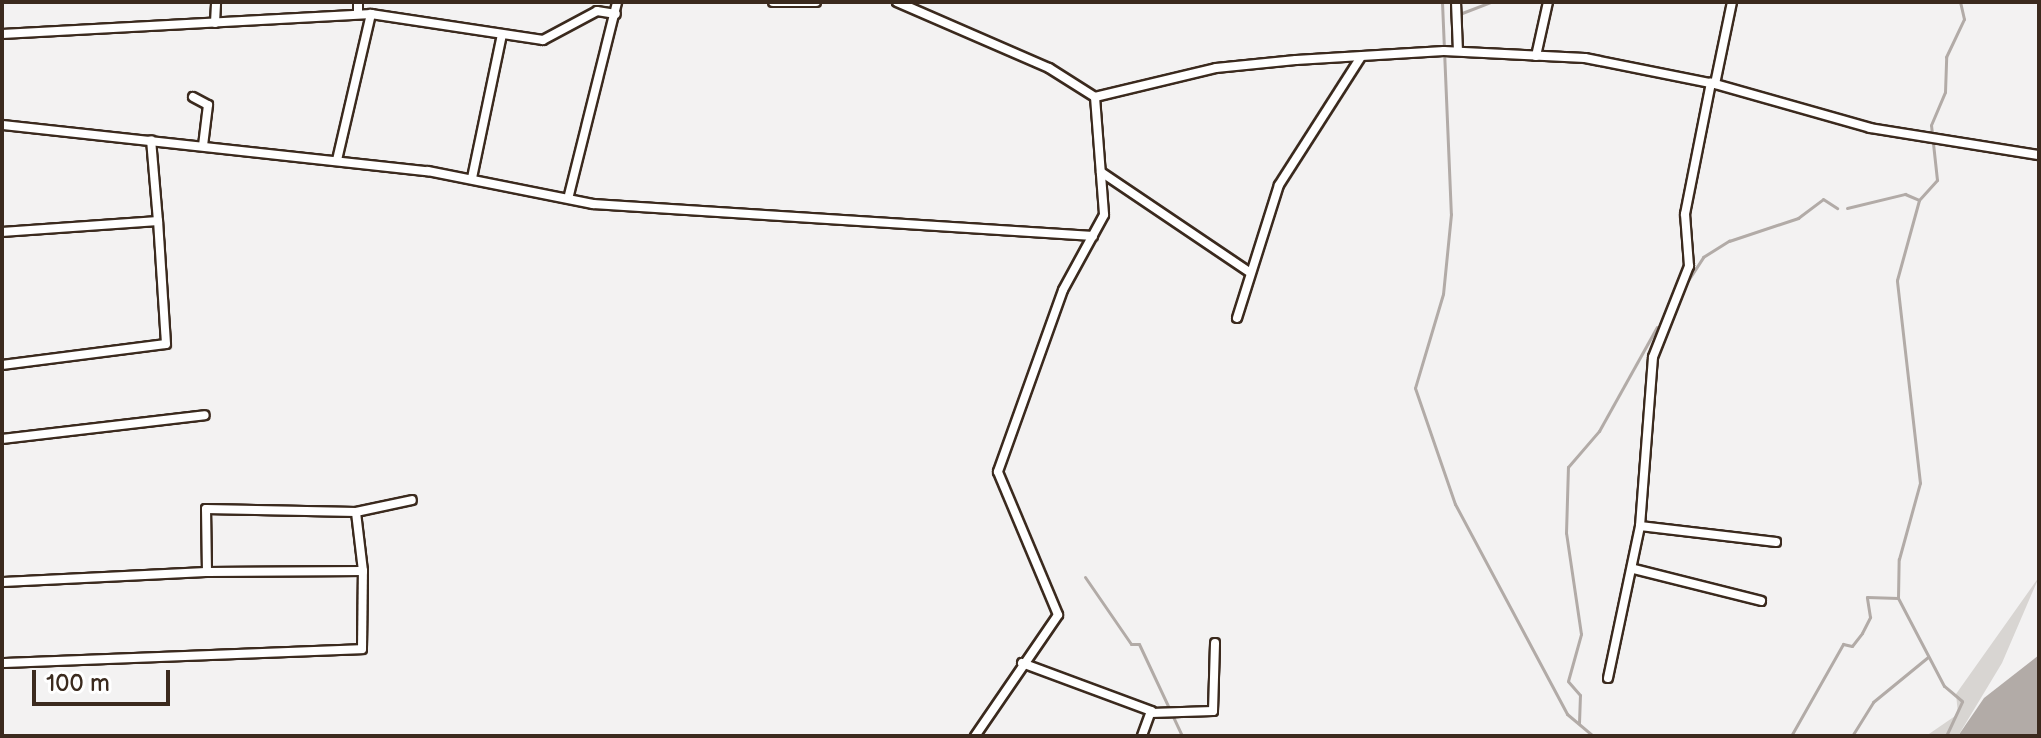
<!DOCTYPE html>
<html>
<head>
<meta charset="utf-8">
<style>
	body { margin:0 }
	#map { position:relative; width:2041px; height:738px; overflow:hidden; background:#f3f2f2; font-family:"Balsamiq Sans",sans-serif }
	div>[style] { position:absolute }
	.green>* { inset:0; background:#d8d5d2 }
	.water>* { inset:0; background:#b2aba7 }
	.stream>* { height:3px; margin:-1.5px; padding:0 1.5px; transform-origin:1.5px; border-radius:1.5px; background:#b2aba7 }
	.roads { filter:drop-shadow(2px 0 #3b2a1e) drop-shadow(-2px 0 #3b2a1e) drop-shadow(0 2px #3b2a1e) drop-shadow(0 -2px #3b2a1e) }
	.street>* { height:8px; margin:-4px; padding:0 4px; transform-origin:4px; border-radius:4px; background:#fff }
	span { translate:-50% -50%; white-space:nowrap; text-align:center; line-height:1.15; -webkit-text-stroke:8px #fff; paint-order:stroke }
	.frame { position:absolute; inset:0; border:4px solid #3b2a1e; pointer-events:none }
	.scale { position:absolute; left:32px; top:670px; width:138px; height:36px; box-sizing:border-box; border:4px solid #3b2a1e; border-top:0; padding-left:10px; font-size:24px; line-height:28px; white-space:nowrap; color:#3b2a1e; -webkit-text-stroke:6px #fff; paint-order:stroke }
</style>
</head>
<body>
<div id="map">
	<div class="green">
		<i style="clip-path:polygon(2039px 577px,2002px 663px,1958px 736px,1926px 736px,1958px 714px,1956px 694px)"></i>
	</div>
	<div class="water">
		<i style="clip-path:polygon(2039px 655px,2039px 736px,1958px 736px,1984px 698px)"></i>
	</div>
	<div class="stream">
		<i style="left:1442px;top:2px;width:212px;rotate:87.6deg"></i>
		<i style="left:1451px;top:214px;width:80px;rotate:95.7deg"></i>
		<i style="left:1443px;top:294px;width:98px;rotate:106.6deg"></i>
		<i style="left:1415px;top:388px;width:123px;rotate:71deg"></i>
		<i style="left:1455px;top:504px;width:238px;rotate:61.9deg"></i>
		<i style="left:1567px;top:714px;width:34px;rotate:40deg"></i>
		<i style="left:1462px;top:13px;width:31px;rotate:-21deg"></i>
		<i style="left:1847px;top:208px;width:60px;rotate:-13.6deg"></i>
		<i style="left:1905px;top:194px;width:15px;rotate:23deg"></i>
		<i style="left:1687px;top:282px;width:30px;rotate:-57deg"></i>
		<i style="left:1703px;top:257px;width:31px;rotate:-32deg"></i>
		<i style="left:1729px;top:241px;width:73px;rotate:-18.4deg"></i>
		<i style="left:1798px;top:218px;width:31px;rotate:-37deg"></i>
		<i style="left:1823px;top:199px;width:17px;rotate:33deg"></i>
		<i style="left:1085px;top:577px;width:81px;rotate:55.5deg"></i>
		<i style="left:1131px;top:644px;width:8px"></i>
		<i style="left:1139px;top:644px;width:102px;rotate:64.9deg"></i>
		<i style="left:1579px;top:723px;width:28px;rotate:-88deg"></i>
		<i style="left:1580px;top:695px;width:18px;rotate:-131deg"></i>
		<i style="left:1568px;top:681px;width:49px;rotate:-74.5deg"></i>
		<i style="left:1581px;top:634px;width:102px;rotate:-98.4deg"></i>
		<i style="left:1566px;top:533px;width:66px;rotate:-88.3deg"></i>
		<i style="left:1568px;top:467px;width:48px;rotate:-49.3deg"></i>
		<i style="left:1599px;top:431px;width:119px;rotate:-60.9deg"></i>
		<i style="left:1791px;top:736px;width:106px;rotate:-60.5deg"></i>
		<i style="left:1843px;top:644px;width:9px;rotate:13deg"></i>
		<i style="left:1852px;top:646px;width:16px;rotate:-52deg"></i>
		<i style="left:1862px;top:633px;width:18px;rotate:-63deg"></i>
		<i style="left:1870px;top:617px;width:20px;rotate:-99deg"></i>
		<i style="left:1867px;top:597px;width:31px;rotate:2deg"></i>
		<i style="left:1852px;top:736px;width:40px;rotate:-58deg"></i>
		<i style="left:1873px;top:702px;width:71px;rotate:-39.3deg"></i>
		<i style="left:1946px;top:736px;width:38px;rotate:-65deg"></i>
		<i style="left:1962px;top:701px;width:23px;rotate:-140deg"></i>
		<i style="left:1944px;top:686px;width:99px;rotate:-117.6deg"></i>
		<i style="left:1898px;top:598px;width:39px;rotate:-89deg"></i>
		<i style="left:1899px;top:559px;width:79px;rotate:-74.6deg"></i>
		<i style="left:1920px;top:483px;width:204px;rotate:-96.5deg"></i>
		<i style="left:1897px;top:280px;width:83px;rotate:-74.6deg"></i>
		<i style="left:1919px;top:200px;width:27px;rotate:-48deg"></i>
		<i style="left:1937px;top:180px;width:55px;rotate:-96.2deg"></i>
		<i style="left:1931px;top:125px;width:36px;rotate:-67deg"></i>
		<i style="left:1945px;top:92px;width:35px;rotate:-88deg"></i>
		<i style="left:1946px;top:57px;width:42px;rotate:-64.7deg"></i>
		<i style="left:1964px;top:19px;width:17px;rotate:-103deg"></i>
	</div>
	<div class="roads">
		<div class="street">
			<i style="left:773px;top:2px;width:43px"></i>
			<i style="left:897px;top:2px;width:166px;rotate:23.5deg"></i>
			<i style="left:1049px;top:68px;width:54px;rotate:32.2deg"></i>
			<i style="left:1095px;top:97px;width:118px;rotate:85.6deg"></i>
			<i style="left:1104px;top:215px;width:85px;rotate:118.7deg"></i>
			<i style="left:1063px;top:290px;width:193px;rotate:109.7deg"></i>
			<i style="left:998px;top:472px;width:155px;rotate:67.2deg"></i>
			<i style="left:1058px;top:615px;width:147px;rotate:124.4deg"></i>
			<i style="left:1456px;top:2px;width:49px;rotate:87.7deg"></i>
			<i style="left:358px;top:14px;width:12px;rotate:-90deg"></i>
			<i style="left:215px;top:23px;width:21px;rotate:-87deg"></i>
			<i style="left:2px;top:34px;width:370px;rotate:-3.1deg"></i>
			<i style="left:1536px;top:56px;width:55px;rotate:-77.5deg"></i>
			<i style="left:1715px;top:84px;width:84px;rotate:-78.3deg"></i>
			<i style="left:193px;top:97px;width:17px;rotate:28deg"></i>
			<i style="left:208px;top:105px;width:39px;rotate:97deg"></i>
			<i style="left:1095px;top:97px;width:124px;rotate:-13.5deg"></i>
			<i style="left:1216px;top:68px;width:80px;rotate:-5.7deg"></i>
			<i style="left:1296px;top:60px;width:148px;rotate:-3.5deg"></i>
			<i style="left:1444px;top:51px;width:141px;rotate:2.8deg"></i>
			<i style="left:1585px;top:58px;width:133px;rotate:11.3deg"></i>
			<i style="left:1715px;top:84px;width:161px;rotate:15.8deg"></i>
			<i style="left:1870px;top:128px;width:171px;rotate:9.1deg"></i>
			<i style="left:2px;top:125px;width:428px;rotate:6.2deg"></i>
			<i style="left:428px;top:171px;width:168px;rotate:11.3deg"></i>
			<i style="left:593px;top:204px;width:501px;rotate:3.66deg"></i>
			<i style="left:337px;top:160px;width:150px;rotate:-76.9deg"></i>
			<i style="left:371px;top:14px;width:174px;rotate:8.6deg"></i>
			<i style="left:543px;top:40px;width:61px;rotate:-28.2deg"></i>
			<i style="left:597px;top:11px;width:19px;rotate:9deg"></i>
			<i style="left:1101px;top:172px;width:177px;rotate:34deg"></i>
			<i style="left:472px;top:178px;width:146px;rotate:-78.2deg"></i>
			<i style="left:569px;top:195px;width:199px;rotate:-76deg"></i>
			<i style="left:2px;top:232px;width:156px;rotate:-4deg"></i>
			<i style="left:158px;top:221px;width:81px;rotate:-94.9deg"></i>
			<i style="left:1237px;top:318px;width:139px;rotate:-72.5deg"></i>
			<i style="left:1279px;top:185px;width:152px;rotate:-57.4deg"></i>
			<i style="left:2px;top:365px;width:165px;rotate:-7.3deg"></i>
			<i style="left:166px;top:344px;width:123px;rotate:-93.7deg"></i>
			<i style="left:2px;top:439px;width:204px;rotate:-6.7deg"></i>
			<i style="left:1640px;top:526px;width:137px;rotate:6.7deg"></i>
			<i style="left:1634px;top:569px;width:131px;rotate:14.1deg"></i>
			<i style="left:207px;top:572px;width:156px;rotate:-0.4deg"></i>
			<i style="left:363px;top:571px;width:59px;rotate:-96.8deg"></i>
			<i style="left:2px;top:582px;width:205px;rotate:-2.8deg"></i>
			<i style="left:207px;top:572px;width:63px;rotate:-90.9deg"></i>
			<i style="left:206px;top:509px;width:150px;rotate:1.1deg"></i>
			<i style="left:356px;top:512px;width:57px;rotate:-12.1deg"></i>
			<i style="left:2px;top:663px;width:360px;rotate:-2.2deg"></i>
			<i style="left:362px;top:649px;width:78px;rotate:-89.3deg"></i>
			<i style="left:1022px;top:663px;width:138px;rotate:20.4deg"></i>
			<i style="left:1151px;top:711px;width:27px;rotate:110deg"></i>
			<i style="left:1608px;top:678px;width:155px;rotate:-78.1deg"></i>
			<i style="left:1640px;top:526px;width:169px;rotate:-85.6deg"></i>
			<i style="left:1653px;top:357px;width:98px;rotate:-68.4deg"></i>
			<i style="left:1689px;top:266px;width:52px;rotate:-94.4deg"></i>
			<i style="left:1685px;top:214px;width:134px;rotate:-78.8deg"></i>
			<i style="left:1151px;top:713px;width:62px;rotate:-1.8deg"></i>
			<i style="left:1213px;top:711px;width:68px;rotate:-88.3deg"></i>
		</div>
	</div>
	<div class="frame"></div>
	<div class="scale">100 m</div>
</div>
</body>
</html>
